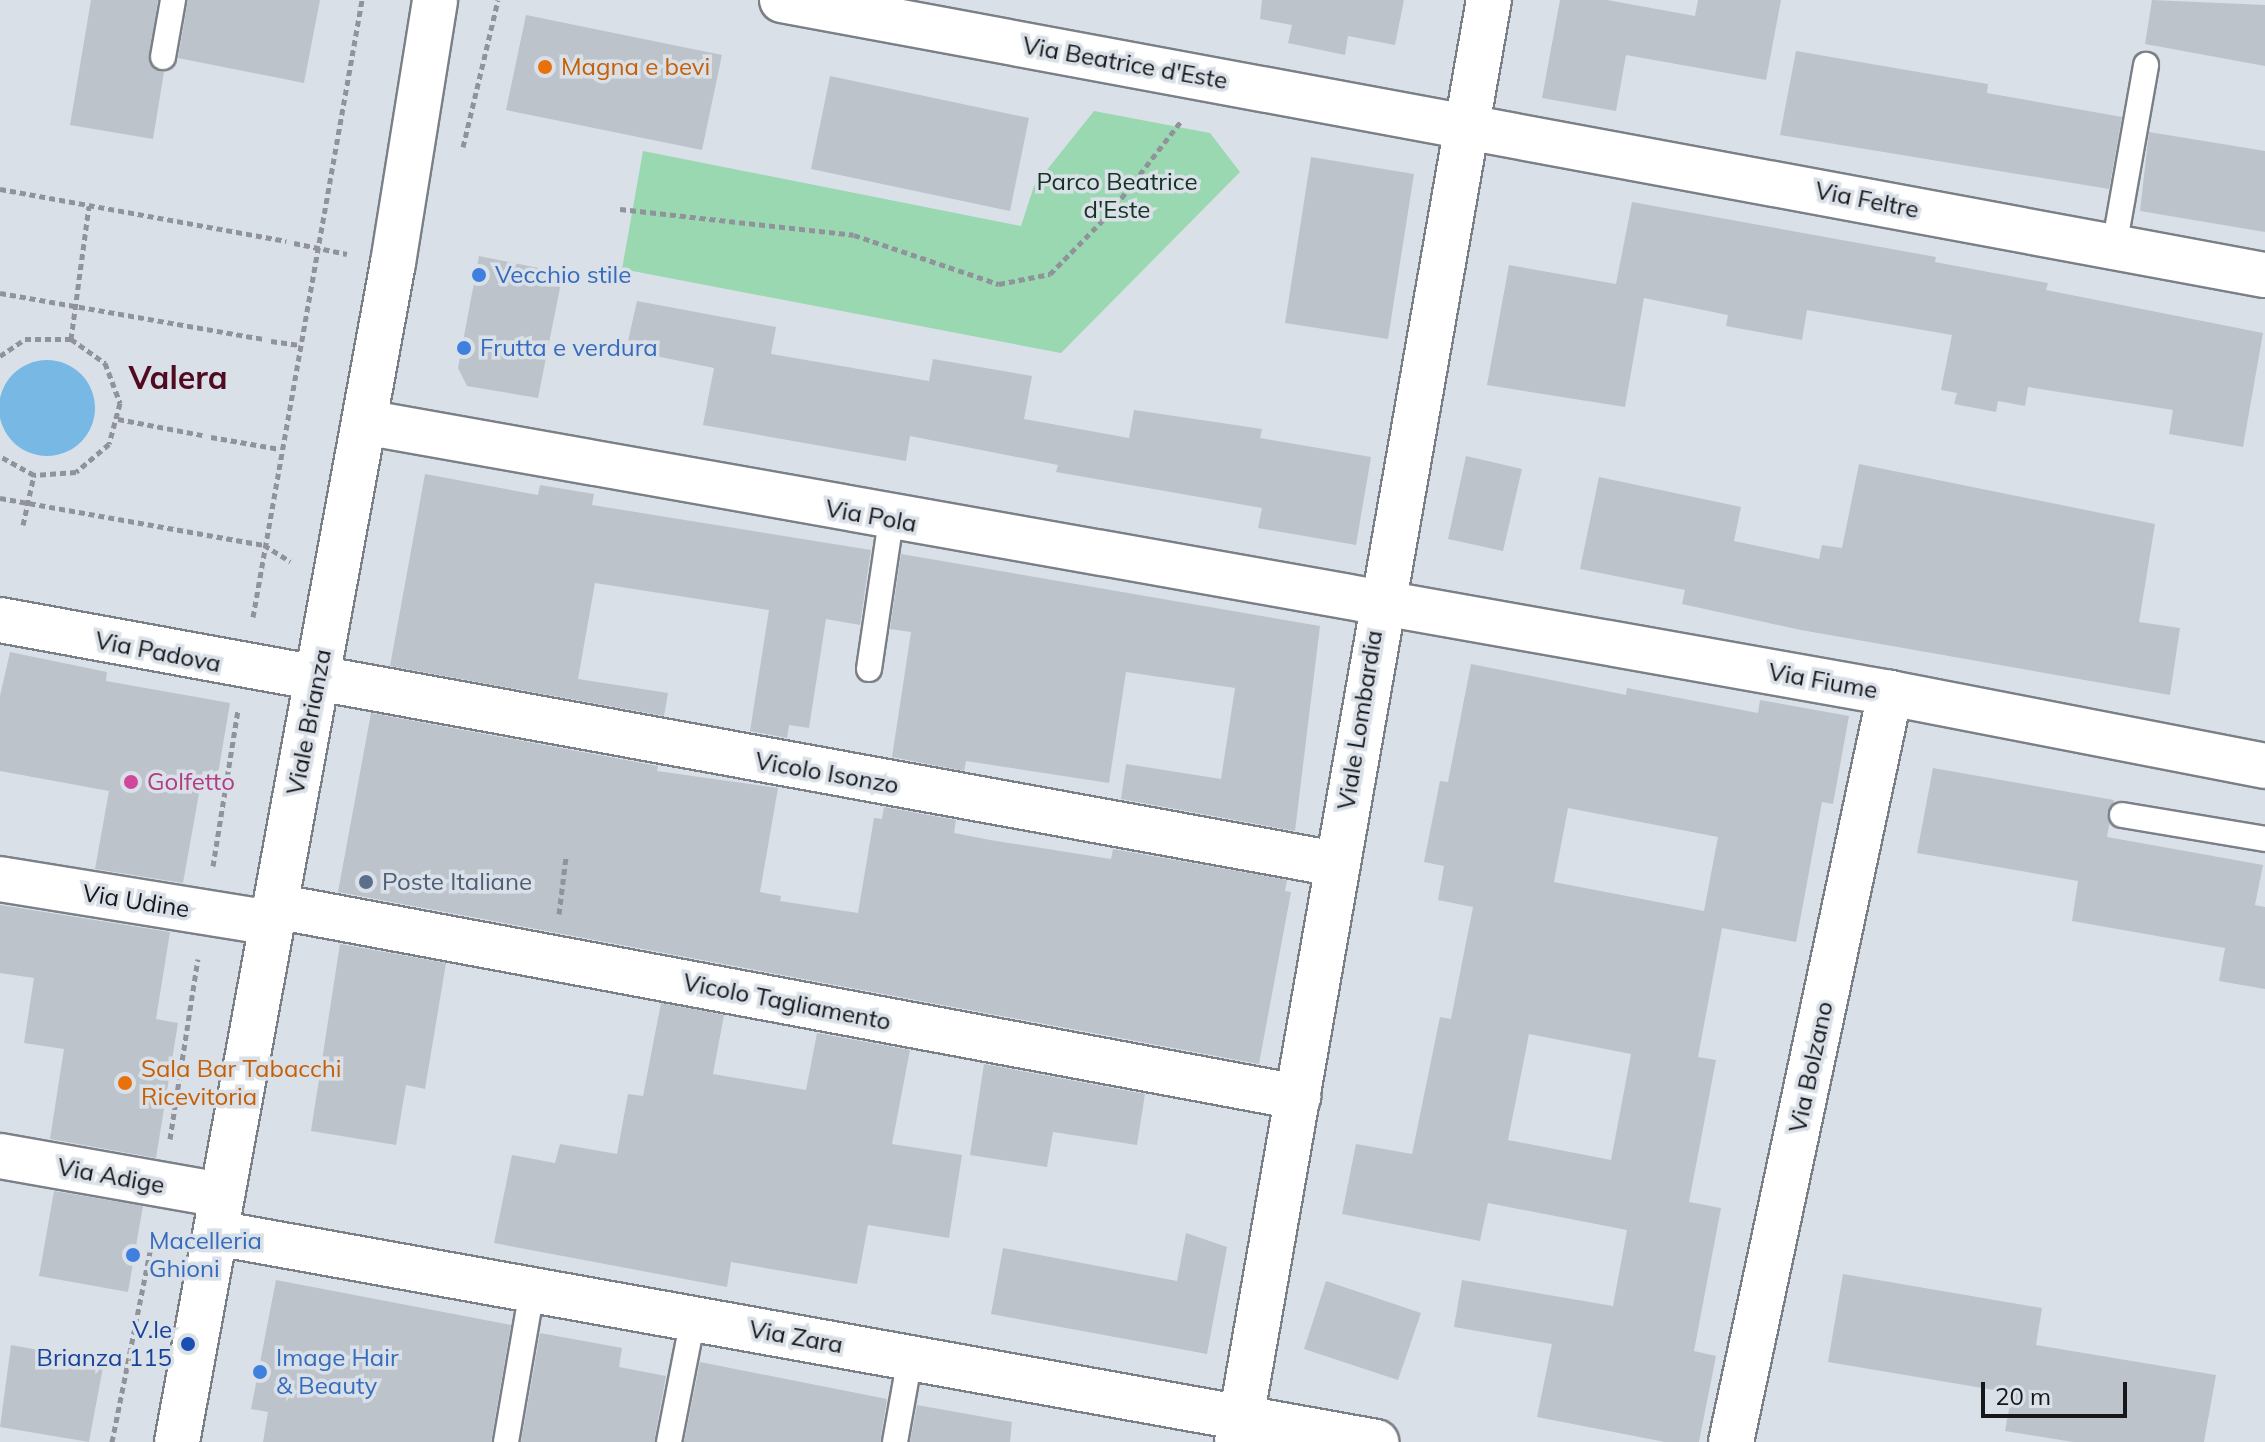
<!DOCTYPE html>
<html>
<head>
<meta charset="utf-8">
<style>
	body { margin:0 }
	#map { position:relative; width:2265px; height:1442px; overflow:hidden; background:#dae0e7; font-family:Mulish,sans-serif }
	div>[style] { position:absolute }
	.green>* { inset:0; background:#99d8b1 }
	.water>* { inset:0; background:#77b8e5 }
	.round { border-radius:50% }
	.building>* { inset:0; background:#bdc3ca }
	.path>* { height:5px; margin-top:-2.5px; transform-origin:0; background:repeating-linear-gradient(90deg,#90949a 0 6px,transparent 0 10px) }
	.roads { filter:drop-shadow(2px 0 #7b8087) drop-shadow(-2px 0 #7b8087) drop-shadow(0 2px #7b8087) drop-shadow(0 -2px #7b8087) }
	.lane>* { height:24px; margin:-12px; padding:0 12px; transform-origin:12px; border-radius:12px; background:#fff }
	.street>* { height:44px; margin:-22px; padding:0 22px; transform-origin:22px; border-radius:22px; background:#fff }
	.secondary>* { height:44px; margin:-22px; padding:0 22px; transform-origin:22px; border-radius:22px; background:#fff }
	.dots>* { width:22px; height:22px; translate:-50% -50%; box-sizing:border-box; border:4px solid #dae0e7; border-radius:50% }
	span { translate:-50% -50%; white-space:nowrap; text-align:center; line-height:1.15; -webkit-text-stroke:7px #dae0e7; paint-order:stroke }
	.street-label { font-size:24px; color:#15171a }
	.food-label { font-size:24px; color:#c56008 }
	.left { translate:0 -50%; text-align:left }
	.park-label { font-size:24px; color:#143322 }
	.shop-label { font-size:24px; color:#366cbe }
	.hotel-label { font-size:24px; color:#b23c85 }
	.service-label { font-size:24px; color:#4e5e75 }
	.transit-label { font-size:24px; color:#164399 }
	.right { translate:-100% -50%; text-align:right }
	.district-label { font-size:32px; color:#500b21; font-weight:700 }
	.scale { position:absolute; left:1981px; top:1382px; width:146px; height:36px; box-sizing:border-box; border:4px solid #15171a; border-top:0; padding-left:10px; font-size:24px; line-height:28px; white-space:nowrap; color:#15171a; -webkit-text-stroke:6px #dae0e7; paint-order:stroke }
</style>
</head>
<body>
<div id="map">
	<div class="green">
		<i style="clip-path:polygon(1094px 111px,1210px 133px,1240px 172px,1061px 353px,622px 269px,643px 151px,1021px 226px,1034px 186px)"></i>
	</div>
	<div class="water">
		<i class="round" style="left:-1px;top:360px;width:96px;height:96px"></i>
	</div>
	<div class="building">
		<i style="clip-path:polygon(91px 0,158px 0,149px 61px,164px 72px,153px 139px,70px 125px)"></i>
		<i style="clip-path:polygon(188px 0,320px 0,304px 83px,178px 58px)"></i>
		<i style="clip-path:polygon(1262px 0,1404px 0,1395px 45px,1348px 36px,1345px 55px,1288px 43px,1292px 25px,1260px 19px)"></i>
		<i style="clip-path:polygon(1560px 0,1607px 0,1695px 16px,1698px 0,1781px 0,1766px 80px,1626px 55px,1616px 111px,1542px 98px)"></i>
		<i style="clip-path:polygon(2152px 0,2265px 5px,2265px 66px,2145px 44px)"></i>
		<i style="clip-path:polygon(526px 15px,722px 55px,702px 150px,506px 110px)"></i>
		<i style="clip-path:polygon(1796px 51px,1988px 84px,1987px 93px,2122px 117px,2109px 189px,1780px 135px)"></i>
		<i style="clip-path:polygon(830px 76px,1029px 118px,1010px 211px,811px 169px)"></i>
		<i style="clip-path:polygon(2149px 132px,2265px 151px,2265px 232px,2140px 211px)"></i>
		<i style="clip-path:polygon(1311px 157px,1414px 174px,1388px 339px,1285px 323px)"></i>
		<i style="clip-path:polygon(1632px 202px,1936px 257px,1935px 262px,2048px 283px,2046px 290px,2263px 333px,2243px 447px,2169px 434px,2173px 410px,2028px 387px,2025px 406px,1998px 401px,1996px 412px,1954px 404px,1957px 393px,1941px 390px,1952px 335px,1807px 310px,1802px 340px,1726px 326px,1728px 315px,1644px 298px,1625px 407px,1487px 385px,1509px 265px,1616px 284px)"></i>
		<i style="clip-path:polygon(479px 256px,563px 273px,538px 398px,467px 386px,458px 368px)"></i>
		<i style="clip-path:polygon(637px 301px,776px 327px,771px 354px,929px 381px,933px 359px,1032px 376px,1024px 419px,1129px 438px,1134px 410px,1262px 429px,1260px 438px,1371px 457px,1356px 545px,1258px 528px,1262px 508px,1056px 472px,1058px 465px,910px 436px,906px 461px,703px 425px,714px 368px,626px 350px)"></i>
		<i style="clip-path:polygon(1466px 456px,1522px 469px,1503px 551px,1448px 539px)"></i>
		<i style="clip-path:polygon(1859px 464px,2155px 524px,2139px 622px,2180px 628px,2170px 695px,1801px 630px,1682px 604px,1685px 590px,1580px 569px,1599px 477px,1741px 507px,1734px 541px,1819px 559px,1822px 545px,1842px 548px)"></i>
		<i style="clip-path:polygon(425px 474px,538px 495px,540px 485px,594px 494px,592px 505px,871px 550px,860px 625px,826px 619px,809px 728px,789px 725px,787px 738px,750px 731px,769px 610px,595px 583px,578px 679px,668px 693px,664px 716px,390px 666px)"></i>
		<i style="clip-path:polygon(901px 554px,1320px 626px,1295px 831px,1121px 799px,1126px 764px,1221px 779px,1235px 688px,1126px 672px,1109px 783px,966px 761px,964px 771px,892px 757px,911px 632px,890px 629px)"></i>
		<i style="clip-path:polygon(10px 652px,107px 672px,106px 681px,230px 703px,218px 774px,203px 771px,183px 883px,95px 869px,109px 791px,0 771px,0 696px)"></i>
		<i style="clip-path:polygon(evenodd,1471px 664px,1626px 695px,1627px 688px,1758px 713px,1760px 700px,1849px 716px,1833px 804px,1822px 802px,1796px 942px,1722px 928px,1698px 1057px,1716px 1060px,1689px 1202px,1721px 1208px,1694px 1351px,1716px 1356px,1699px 1442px,1665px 1442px,1537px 1417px,1552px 1344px,1454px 1327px,1462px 1280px,1613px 1306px,1627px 1230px,1488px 1203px,1480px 1241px,1342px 1214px,1356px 1144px,1412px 1154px,1440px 1017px,1451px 1019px,1473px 907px,1438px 900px,1444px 866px,1424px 862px,1440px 781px,1448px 782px,1471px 664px,1568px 808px,1718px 837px,1704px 911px,1554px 882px,1568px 808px,1471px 664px,1529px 1034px,1631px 1054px,1611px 1160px,1508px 1140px,1529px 1034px)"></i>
		<i style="clip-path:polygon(371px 713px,658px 766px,657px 771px,778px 788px,760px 892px,781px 896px,780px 901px,858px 913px,874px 818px,882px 819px,884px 807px,956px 820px,954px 833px,990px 840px,1111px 859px,1113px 849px,1287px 880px,1285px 891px,1291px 892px,1259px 1064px,338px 892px)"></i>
		<i style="clip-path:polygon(1933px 768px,2114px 800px,2107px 837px,2263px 865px,2255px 905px,2265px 907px,2265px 989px,2219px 981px,2225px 948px,2072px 921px,2078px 881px,1917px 853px)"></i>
		<i style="clip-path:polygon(0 905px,170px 932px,156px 1019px,178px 1023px,156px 1158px,50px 1139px,64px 1049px,24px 1043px,34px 978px,0 973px)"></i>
		<i style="clip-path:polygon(340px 944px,446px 963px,425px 1089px,406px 1085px,396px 1145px,311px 1131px)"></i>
		<i style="clip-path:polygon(661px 1003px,724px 1015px,713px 1074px,806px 1090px,817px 1033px,910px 1050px,892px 1144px,962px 1155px,949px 1238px,868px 1225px,857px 1284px,731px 1262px,727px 1287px,494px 1243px,512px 1155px,555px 1163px,560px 1144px,617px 1154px,628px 1094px,643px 1096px)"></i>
		<i style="clip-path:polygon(984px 1064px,1145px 1094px,1137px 1145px,1053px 1132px,1047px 1167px,970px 1155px)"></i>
		<i style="clip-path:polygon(54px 1191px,143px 1206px,128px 1292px,39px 1276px)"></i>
		<i style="clip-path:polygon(1186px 1233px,1227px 1247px,1207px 1354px,991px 1314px,1003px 1248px,1177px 1281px)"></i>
		<i style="clip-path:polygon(1843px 1274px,2042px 1308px,2036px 1345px,2216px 1375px,2204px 1442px,2073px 1442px,2005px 1431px,2012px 1393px,1828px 1362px)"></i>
		<i style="clip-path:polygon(276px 1280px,511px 1325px,491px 1442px,263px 1442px,268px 1412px,251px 1409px)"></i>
		<i style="clip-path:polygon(1326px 1281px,1421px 1313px,1398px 1380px,1304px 1349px)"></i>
		<i style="clip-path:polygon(540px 1333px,622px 1348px,619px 1367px,666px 1376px,654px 1442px,521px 1442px)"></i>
		<i style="clip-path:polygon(11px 1345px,104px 1362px,89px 1442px,0 1427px)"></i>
		<i style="clip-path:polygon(700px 1362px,887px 1399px,880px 1442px,684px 1442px)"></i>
		<i style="clip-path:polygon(917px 1405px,1012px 1422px,1010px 1442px,910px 1442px)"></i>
	</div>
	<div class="path">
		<i style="left:463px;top:147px;width:151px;rotate:-76.6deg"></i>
		<i style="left:0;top:189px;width:291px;rotate:10.3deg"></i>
		<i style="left:620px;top:209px;width:235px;rotate:6.3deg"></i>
		<i style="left:854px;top:235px;width:153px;rotate:18.7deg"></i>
		<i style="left:999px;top:284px;width:52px;rotate:-11.1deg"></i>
		<i style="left:1050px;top:274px;width:84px;rotate:-45.5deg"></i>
		<i style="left:1109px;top:214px;width:119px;rotate:-52.2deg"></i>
		<i style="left:294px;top:243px;width:54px;rotate:11.7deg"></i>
		<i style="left:0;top:293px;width:267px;rotate:9.9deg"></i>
		<i style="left:71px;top:339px;width:134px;rotate:-82.3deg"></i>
		<i style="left:271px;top:341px;width:29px;rotate:8deg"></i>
		<i style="left:0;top:356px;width:30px;rotate:-34deg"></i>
		<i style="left:25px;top:339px;width:46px"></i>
		<i style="left:71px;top:339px;width:42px;rotate:35.2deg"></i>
		<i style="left:105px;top:363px;width:43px;rotate:69.4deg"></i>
		<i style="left:120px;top:403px;width:42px;rotate:105deg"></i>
		<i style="left:109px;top:444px;width:43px;rotate:139.7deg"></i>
		<i style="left:76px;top:472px;width:42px;rotate:175.9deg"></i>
		<i style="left:34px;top:475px;width:39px;rotate:-151deg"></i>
		<i style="left:118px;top:419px;width:86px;rotate:10.8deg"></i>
		<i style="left:211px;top:437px;width:70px;rotate:9.9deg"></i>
		<i style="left:0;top:498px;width:268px;rotate:10.1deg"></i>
		<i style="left:264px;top:545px;width:31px;rotate:32deg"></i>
		<i style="left:23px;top:525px;width:51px;rotate:-77.6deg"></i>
		<i style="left:253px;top:617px;width:627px;rotate:-79.98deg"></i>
		<i style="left:213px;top:866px;width:158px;rotate:-80.9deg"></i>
		<i style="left:559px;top:914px;width:57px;rotate:-83deg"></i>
		<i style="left:170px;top:1139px;width:182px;rotate:-81.2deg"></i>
		<i style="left:112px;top:1442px;width:215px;rotate:-78.7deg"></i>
	</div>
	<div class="roads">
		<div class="lane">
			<i style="left:163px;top:57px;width:58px;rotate:-80deg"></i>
			<i style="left:2114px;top:247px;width:185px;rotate:-80deg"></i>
			<i style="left:869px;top:669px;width:151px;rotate:-81.6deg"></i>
			<i style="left:2122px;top:815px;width:145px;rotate:9.5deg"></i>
			<i style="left:506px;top:1442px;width:154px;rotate:-80.3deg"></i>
			<i style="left:669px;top:1442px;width:125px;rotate:-79deg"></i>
			<i style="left:895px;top:1442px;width:85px;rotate:-79.9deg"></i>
		</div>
		<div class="street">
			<i style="left:782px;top:0;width:1508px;rotate:10.51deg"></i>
			<i style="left:364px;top:422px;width:1550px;rotate:10.07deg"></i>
			<i style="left:1890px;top:693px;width:382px;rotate:11deg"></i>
			<i style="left:0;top:620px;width:1358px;rotate:10.35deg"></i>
			<i style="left:0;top:879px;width:276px;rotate:9.2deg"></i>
			<i style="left:275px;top:906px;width:1041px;rotate:10.58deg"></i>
			<i style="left:0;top:1156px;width:225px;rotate:10deg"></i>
			<i style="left:216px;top:1233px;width:1179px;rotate:10.21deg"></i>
			<i style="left:1237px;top:1442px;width:1464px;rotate:-80.09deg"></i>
			<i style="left:1731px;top:1442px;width:766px;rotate:-78.01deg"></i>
		</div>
		<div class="secondary">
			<i style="left:177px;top:1442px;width:1199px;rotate:-79.62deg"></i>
			<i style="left:393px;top:263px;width:266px;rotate:-80.9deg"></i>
		</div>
	</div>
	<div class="dots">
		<i style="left:545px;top:67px;background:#e8710a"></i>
		<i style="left:479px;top:275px;background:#3f7fe0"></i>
		<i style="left:464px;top:348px;background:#3f7fe0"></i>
		<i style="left:131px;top:782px;background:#d1479c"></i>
		<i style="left:366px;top:882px;background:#5c6f8a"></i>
		<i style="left:125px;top:1083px;background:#e8710a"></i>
		<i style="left:133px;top:1255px;background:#3f7fe0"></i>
		<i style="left:188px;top:1344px;background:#1a4fb4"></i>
		<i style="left:260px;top:1372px;background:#3f7fe0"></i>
	</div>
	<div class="street-label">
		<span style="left:1125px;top:63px;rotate:10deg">Via Beatrice d'Este</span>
		<span style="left:1867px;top:200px;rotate:11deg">Via Feltre</span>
		<span style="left:871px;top:516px;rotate:10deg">Via Pola</span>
		<span style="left:158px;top:652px;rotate:11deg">Via Padova</span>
		<span style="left:1823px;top:681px;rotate:10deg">Via Fiume</span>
		<span style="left:1360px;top:720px;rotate:-81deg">Viale Lombardia</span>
		<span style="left:309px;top:722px;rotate:-79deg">Viale Brianza</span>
		<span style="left:827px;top:773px;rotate:10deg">Vicolo Isonzo</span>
		<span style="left:136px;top:901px;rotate:9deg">Via Udine</span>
		<span style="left:787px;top:1002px;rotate:11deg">Vicolo Tagliamento</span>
		<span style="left:1811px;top:1067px;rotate:-78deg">Via Bolzano</span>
		<span style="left:111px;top:1176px;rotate:10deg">Via Adige</span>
		<span style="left:796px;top:1337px;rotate:10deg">Via Zara</span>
	</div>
	<div class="food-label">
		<span class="left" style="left:561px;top:67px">Magna e bevi</span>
		<span class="left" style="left:141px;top:1083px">Sala Bar Tabacchi<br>Ricevitoria</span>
	</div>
	<div class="park-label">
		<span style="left:1117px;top:196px">Parco Beatrice<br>d'Este</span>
	</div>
	<div class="shop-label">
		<span class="left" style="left:495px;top:275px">Vecchio stile</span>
		<span class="left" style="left:480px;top:348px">Frutta e verdura</span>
		<span class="left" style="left:149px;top:1255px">Macelleria<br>Ghioni</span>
		<span class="left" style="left:276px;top:1372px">Image Hair<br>&amp; Beauty</span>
	</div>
	<div class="hotel-label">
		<span class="left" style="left:147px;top:782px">Golfetto</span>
	</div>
	<div class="service-label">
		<span class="left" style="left:382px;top:882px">Poste Italiane</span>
	</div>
	<div class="transit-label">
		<span class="right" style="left:172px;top:1344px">V.le<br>Brianza 115</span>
	</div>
	<div class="district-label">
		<span style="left:178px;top:377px">Valera</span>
	</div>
	<div class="scale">20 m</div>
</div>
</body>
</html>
